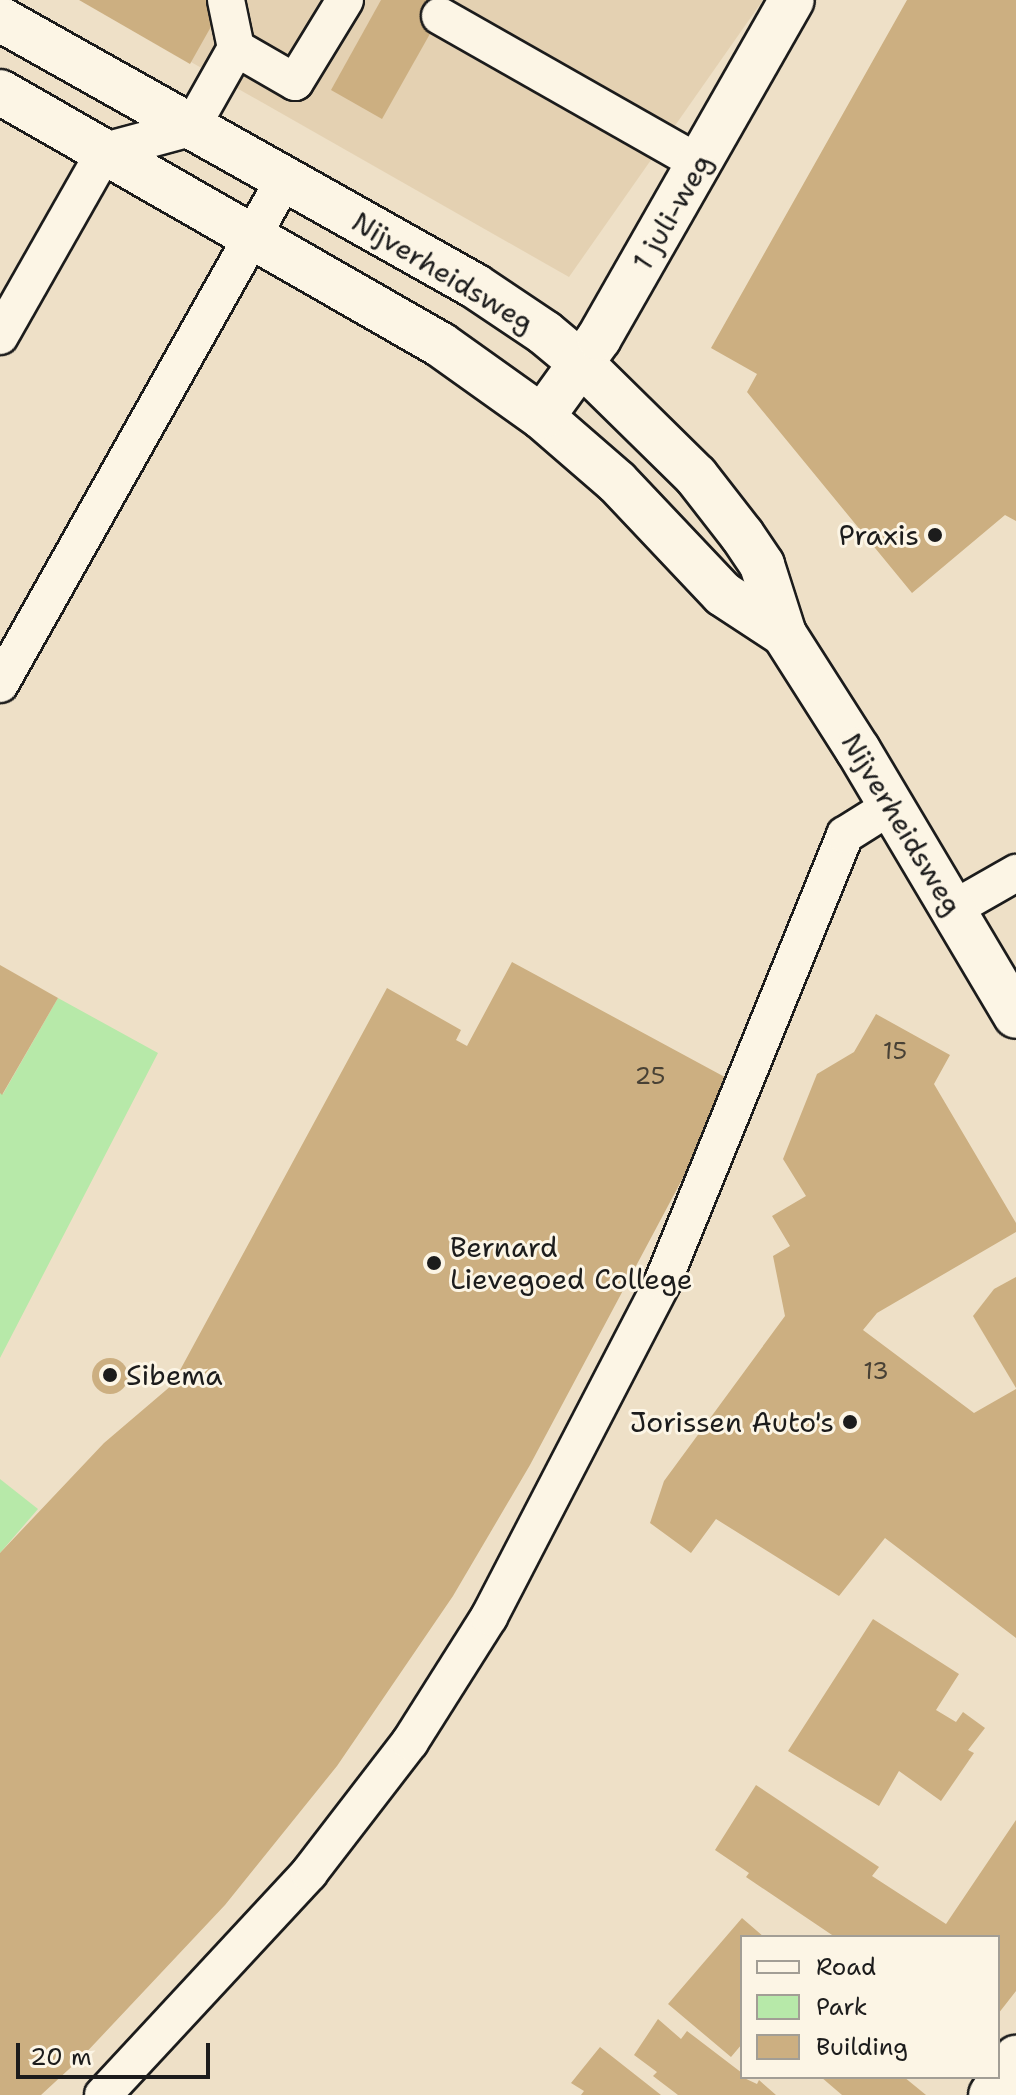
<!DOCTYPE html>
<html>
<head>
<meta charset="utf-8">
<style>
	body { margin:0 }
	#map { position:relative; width:1016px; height:2095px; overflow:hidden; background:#eee0c7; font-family:"Shantell Sans",sans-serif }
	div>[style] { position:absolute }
	.built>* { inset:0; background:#e4d1b2 }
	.green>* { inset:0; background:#b7e9a9 }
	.building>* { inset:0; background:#ccaf81 }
	.round { border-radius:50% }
	.roads { filter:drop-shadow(2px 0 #1c1c1c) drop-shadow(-2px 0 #1c1c1c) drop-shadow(0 2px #1c1c1c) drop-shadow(0 -2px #1c1c1c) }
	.lane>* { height:36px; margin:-18px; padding:0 18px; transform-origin:18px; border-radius:18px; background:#fcf5e5 }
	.street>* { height:44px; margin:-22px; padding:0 22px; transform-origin:22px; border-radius:22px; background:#fcf5e5 }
	.secondary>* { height:44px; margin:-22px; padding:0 22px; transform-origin:22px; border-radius:22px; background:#fcf5e5 }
	.dots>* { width:22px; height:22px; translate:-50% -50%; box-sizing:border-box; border:4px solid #fcf5e5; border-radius:50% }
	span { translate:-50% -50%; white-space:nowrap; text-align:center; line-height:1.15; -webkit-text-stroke:6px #fcf5e5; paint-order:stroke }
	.number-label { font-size:24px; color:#484135 }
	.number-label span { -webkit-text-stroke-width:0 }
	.street-label { font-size:28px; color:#1c1c1c }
	.poi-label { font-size:28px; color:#1c1c1c }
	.right { translate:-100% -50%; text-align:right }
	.left { translate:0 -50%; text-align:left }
	.legend { position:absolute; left:740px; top:1935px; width:260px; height:144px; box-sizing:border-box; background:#fcf5e5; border:2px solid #a29e95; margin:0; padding:10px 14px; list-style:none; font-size:24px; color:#1c1c1c }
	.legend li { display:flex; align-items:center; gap:16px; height:40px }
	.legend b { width:40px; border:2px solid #a29e95 }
	.scale { position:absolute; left:16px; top:2043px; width:194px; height:36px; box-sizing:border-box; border:4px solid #1c1c1c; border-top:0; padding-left:10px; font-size:24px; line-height:28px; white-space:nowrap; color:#1c1c1c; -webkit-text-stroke:6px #fcf5e5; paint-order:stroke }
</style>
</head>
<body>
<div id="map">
	<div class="built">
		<i style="clip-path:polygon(82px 0,763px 0,569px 277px)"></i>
	</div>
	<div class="green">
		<i style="clip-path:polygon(58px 998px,158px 1053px,0 1358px,0 1093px,3px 1094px)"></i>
		<i style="clip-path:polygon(0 1479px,38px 1509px,0 1553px)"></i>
	</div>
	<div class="building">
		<i style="clip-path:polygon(79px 0,226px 0,190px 64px)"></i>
		<i style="clip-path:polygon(381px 0,449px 0,382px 119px,331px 90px)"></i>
		<i style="clip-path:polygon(907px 0,1016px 0,1016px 521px,1005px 515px,912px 593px,747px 392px,757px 374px,711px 348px)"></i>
		<i style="clip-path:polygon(512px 962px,734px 1082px,530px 1465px,453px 1596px,337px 1766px,225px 1905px,81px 2058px,41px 2095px,0 2095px,0 1553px,104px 1443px,172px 1385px,387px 988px,461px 1030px,456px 1040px,467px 1046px)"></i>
		<i style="clip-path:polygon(0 965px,58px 998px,2px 1095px,0 1093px)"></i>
		<i style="clip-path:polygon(876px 1014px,950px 1055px,934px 1084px,1016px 1223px,1016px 1232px,877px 1313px,863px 1330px,974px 1413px,1016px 1389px,1016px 1638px,885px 1538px,839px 1596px,716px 1519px,691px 1553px,650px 1523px,664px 1481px,785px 1316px,773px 1256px,790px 1246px,772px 1216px,806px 1196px,783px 1159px,817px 1074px,854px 1052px)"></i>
		<i style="clip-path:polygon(1016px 1277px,1016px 1388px,973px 1316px,994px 1289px)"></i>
		<i class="round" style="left:92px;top:1358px;width:36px;height:36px"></i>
		<i style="clip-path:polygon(873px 1619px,959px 1674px,936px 1710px,956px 1722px,963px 1712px,985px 1728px,968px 1750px,974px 1753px,941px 1801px,899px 1771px,879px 1806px,788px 1751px)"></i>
		<i style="clip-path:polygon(756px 1785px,879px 1867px,872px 1876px,946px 1924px,1016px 1820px,1016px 1991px,998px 2014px,998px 1937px,835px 1937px,746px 1877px,749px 1873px,715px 1850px)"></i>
		<i style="clip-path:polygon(742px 1918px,764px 1937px,742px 1937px,742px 2044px,731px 2057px,668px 2004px)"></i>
		<i style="clip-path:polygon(658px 2019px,681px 2039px,687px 2031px,742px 2073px,742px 2077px,757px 2084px,759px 2080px,776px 2095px,678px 2095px,653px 2076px,657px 2072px,634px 2055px)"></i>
		<i style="clip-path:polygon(600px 2047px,661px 2095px,581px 2095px,584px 2091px,571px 2083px)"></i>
		<i style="clip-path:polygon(821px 2077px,904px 2077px,926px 2095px,842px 2095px)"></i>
	</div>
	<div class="roads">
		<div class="lane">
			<i style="left:440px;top:16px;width:299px;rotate:29.6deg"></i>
			<i style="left:236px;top:48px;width:68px;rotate:30deg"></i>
			<i style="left:295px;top:82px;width:96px;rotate:-58.6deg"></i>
			<i style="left:0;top:336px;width:213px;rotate:-60.4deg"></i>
			<i style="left:105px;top:151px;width:89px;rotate:-15deg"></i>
			<i style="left:191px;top:128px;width:92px;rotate:-60.6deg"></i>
			<i style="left:236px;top:48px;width:49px;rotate:-101.8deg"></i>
			<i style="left:0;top:684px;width:579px;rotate:-60.6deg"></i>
			<i style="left:953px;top:909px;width:73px;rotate:-29.7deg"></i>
			<i style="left:103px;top:2095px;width:303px;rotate:-47.1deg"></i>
			<i style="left:309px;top:1873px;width:165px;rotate:-52.4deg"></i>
			<i style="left:410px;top:1742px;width:148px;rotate:-57.7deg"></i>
			<i style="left:489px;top:1617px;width:378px;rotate:-62.6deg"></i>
			<i style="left:663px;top:1281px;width:482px;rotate:-67.8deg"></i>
			<i style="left:845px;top:835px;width:54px;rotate:-32.2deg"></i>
		</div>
		<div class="street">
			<i style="left:581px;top:363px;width:161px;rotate:44.5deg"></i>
			<i style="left:696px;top:476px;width:75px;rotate:52.1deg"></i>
			<i style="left:742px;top:535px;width:36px;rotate:56deg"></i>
			<i style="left:762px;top:565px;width:72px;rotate:72.3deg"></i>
			<i style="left:784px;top:634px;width:138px;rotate:57.5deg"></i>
			<i style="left:858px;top:750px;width:309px;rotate:59.3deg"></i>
			<i style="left:542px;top:417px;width:99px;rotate:40.9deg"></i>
			<i style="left:617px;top:482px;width:154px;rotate:46.6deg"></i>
			<i style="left:723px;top:594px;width:73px;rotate:33.3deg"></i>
			<i style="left:991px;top:2095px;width:45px;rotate:-56deg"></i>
		</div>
		<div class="secondary">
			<i style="left:0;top:19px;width:545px;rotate:29.34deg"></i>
			<i style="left:475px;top:286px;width:84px;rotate:33.9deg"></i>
			<i style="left:545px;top:333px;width:47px;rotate:39.8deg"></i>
			<i style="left:0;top:92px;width:508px;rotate:29.84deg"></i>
			<i style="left:441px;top:345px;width:124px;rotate:35.5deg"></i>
			<i style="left:542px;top:417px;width:97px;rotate:-54.2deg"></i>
			<i style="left:599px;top:338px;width:389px;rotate:-60.3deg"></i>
		</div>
	</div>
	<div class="dots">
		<i style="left:935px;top:535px;background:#1c1c1c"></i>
		<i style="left:434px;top:1263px;background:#1c1c1c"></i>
		<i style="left:110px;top:1375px;background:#1c1c1c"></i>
		<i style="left:850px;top:1422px;background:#1c1c1c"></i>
	</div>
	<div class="number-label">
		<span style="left:895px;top:1052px">15</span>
		<span style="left:650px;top:1077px">25</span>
		<span style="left:876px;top:1372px">13</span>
	</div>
	<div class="street-label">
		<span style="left:672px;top:212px;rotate:-60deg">1 juli-weg</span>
		<span style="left:443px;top:272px;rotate:31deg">Nijverheidsweg</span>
		<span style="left:902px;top:824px;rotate:59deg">Nijverheidsweg</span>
	</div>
	<div class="poi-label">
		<span class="right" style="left:919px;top:535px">Praxis</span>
		<span class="left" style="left:450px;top:1263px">Bernard<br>Lievegoed College</span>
		<span class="left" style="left:126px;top:1375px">Sibema</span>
		<span class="right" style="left:834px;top:1422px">Jorissen Auto's</span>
	</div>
	<ul class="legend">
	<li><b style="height:10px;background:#fcf5e5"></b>Road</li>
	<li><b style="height:22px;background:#b7e9a9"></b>Park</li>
	<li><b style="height:22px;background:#ccaf81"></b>Building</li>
	</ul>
	<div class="scale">20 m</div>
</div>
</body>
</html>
